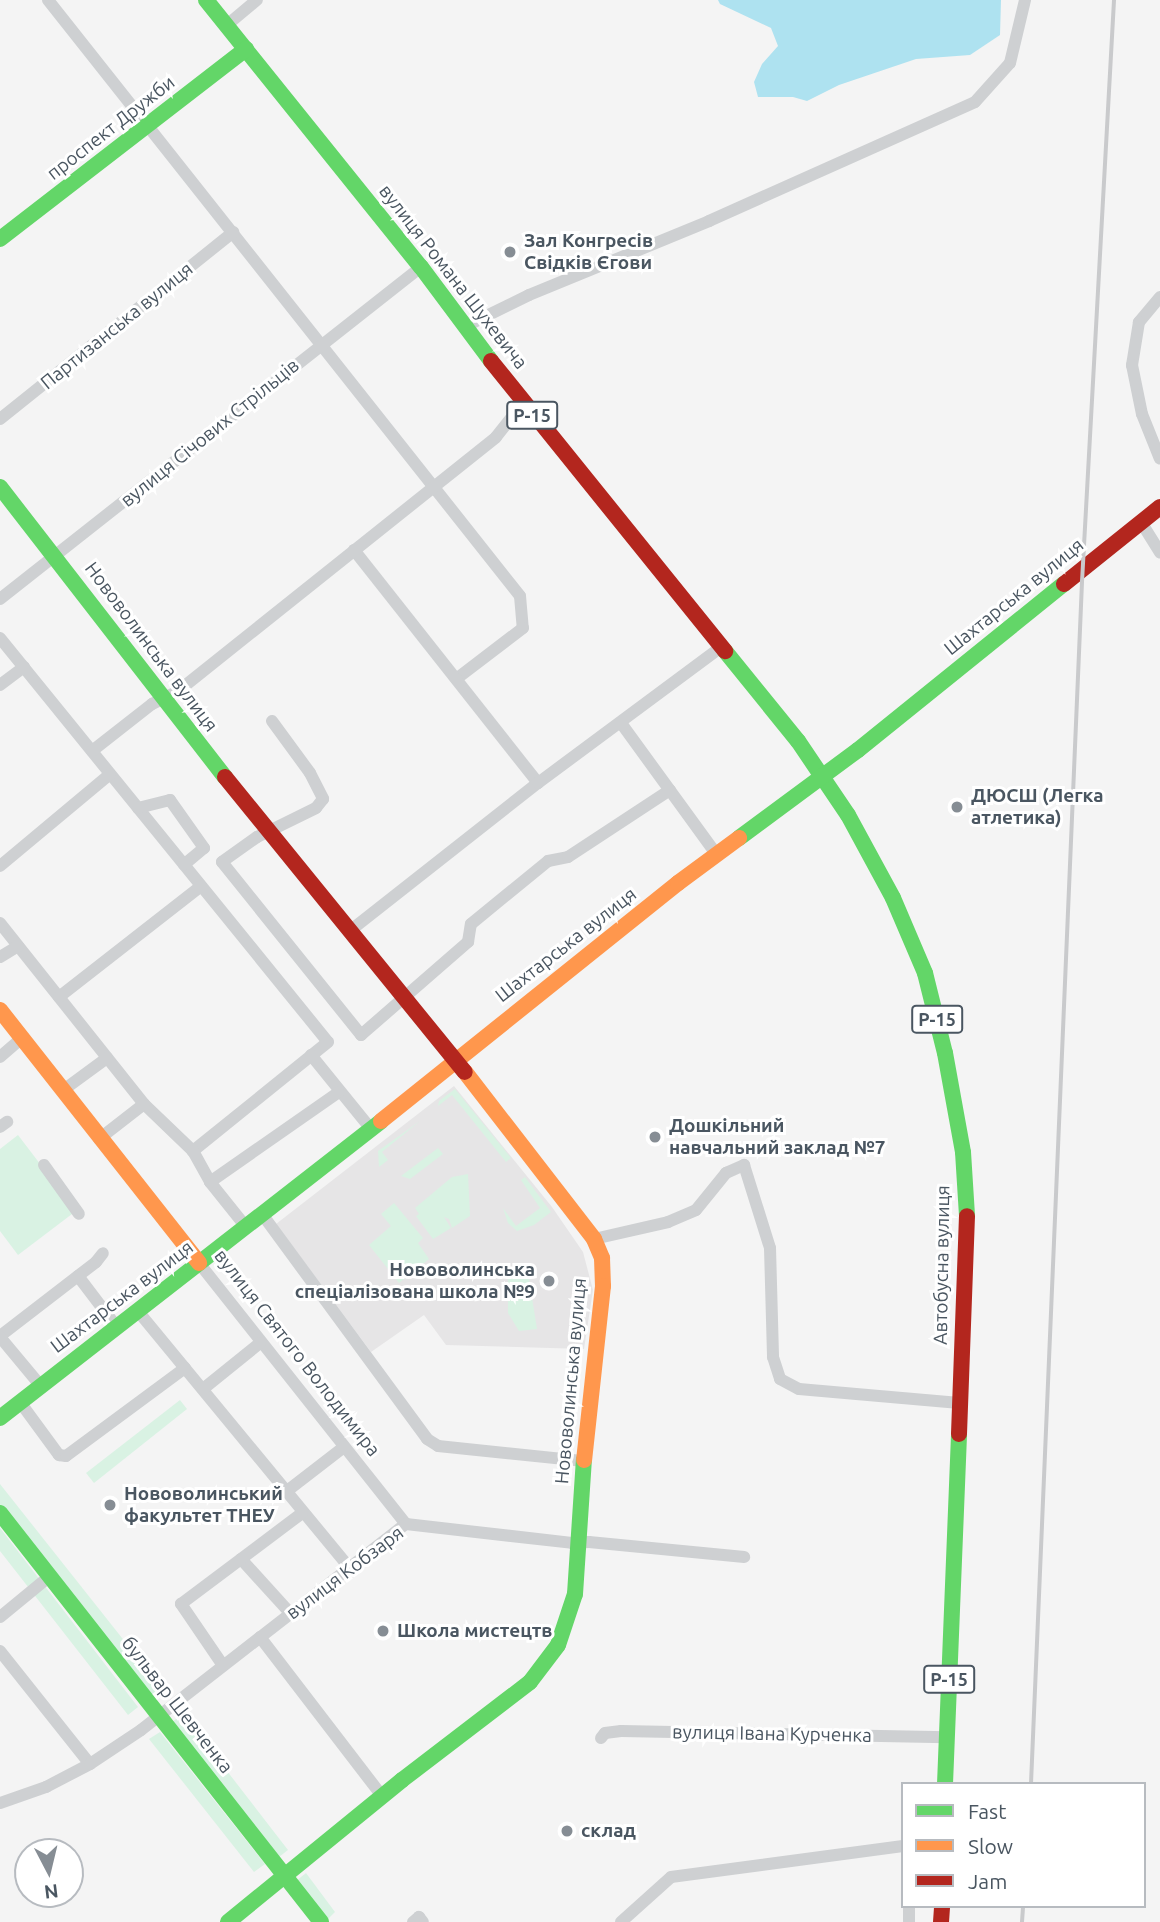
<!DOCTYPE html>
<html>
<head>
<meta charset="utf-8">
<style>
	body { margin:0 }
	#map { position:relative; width:1160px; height:1922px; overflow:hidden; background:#f4f4f4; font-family:Ubuntu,sans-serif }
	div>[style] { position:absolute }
	.education>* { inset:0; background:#e6e5e6 }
	.green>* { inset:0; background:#d9f2e3 }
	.water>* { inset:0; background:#aee2f0 }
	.street>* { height:12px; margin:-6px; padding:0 6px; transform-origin:6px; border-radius:6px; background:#ced0d2 }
	.fast>* { height:16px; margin:-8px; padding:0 8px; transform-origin:8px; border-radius:8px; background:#63d668 }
	.slow>* { height:16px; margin:-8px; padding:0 8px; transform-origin:8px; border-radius:8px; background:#ff974d }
	.jam>* { height:16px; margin:-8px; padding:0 8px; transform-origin:8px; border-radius:8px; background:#b3261e }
	.rail>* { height:3.5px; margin:-1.75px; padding:0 1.75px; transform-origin:1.75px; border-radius:1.75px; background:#c9cacc }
	.dots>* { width:19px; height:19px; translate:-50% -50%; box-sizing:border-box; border:4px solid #fff; border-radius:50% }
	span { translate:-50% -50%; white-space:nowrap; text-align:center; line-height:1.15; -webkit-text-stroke:6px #fff; paint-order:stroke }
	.shield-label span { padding:2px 5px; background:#fff; border:2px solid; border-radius:5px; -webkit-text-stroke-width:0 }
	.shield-label { font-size:18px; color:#4a5661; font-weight:700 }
	.street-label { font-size:19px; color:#4a5661 }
	.poi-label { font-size:19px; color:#4a5661; font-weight:700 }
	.left { translate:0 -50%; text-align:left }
	.right { translate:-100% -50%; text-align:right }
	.legend { position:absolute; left:901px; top:1782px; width:245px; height:126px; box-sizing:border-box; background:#fff; border:2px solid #b7bbc0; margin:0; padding:9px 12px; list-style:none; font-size:21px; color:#4a5661 }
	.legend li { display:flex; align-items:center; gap:14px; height:35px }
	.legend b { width:35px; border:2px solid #b7bbc0 }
	.north { position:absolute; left:14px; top:1838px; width:70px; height:70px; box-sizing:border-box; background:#fff; border:2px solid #b7bbc0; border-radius:50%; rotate:173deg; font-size:19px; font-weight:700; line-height:28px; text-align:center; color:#4a5661 }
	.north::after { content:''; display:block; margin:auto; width:24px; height:32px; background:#868d94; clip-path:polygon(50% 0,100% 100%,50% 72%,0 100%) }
</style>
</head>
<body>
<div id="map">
	<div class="education">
		<i style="clip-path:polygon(454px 1086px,552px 1207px,583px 1252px,593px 1290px,584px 1349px,446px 1345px,424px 1315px,371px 1352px,276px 1224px)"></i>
	</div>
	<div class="green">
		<i style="clip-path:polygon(455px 1089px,511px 1158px,506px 1162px,452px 1095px,438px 1106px,439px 1101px)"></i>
		<i style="clip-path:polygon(420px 1121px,382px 1152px,388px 1160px,379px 1167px,378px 1151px)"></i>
		<i style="clip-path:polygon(18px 1135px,76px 1211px,18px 1255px,0 1231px,0 1149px)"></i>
		<i style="clip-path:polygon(438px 1148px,443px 1154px,410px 1179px,401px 1176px)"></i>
		<i style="clip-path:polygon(468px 1174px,470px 1216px,452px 1228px,449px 1219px,444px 1217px,451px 1228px,433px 1239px,416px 1216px,419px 1214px,415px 1208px,452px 1177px)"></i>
		<i style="clip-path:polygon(525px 1177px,551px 1212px,534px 1225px,517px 1231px,508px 1223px,503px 1208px,516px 1226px,540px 1208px,521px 1180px)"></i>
		<i style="clip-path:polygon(394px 1203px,423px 1238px,418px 1243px,429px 1259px,399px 1283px,369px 1245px,391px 1226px,381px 1214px)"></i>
		<i style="clip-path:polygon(527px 1266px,537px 1329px,519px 1331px,508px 1313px,508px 1277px)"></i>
		<i style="clip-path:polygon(180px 1400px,187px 1409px,94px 1483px,86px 1473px)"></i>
		<i style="clip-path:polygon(0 1484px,164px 1691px,151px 1699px,0 1507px)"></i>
		<i style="clip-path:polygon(0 1528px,138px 1707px,128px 1715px,0 1551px)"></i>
		<i style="clip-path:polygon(183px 1714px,288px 1850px,275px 1860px,172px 1722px)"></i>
		<i style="clip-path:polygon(160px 1732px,265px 1864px,254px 1872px,149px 1739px)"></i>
		<i style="clip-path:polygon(306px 1873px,335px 1912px,327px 1920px,296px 1881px)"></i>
	</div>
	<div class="water">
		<i style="clip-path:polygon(718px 0,1001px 0,1000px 35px,970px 55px,916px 59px,839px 85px,807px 101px,793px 97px,758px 97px,754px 82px,762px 64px,778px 46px,771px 28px,720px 4px)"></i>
	</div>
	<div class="street">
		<i style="left:48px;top:0;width:760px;rotate:51.62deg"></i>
		<i style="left:520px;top:596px;width:32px;rotate:85deg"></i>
		<i style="left:523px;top:628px;width:84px;rotate:142.7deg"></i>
		<i style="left:227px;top:25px;width:39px;rotate:-40deg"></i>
		<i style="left:1160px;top:297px;width:33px;rotate:130deg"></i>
		<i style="left:1139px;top:322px;width:44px;rotate:99.2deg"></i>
		<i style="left:1132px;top:365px;width:50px;rotate:78.5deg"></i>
		<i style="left:1142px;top:414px;width:48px;rotate:68.2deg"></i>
		<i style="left:466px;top:326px;width:70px;rotate:-26.2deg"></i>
		<i style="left:529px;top:295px;width:195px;rotate:-22.3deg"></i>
		<i style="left:709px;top:221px;width:291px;rotate:-24.1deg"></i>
		<i style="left:975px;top:102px;width:52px;rotate:-48.1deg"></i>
		<i style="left:1010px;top:63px;width:65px;rotate:-76.6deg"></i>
		<i style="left:0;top:419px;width:299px;rotate:-38.7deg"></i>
		<i style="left:1141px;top:522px;width:36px;rotate:58deg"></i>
		<i style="left:354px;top:550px;width:297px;rotate:51.7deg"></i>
		<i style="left:0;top:599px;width:536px;rotate:-38.26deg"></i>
		<i style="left:0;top:638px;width:520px;rotate:50.93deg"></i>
		<i style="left:328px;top:1042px;width:174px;rotate:141.1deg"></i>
		<i style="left:0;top:685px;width:30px;rotate:-37deg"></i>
		<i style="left:272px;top:721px;width:64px;rotate:53.8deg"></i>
		<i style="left:310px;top:773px;width:29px;rotate:63deg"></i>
		<i style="left:323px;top:799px;width:11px;rotate:128deg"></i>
		<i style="left:316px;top:808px;width:66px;rotate:153.8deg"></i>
		<i style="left:257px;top:837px;width:43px;rotate:144.5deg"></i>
		<i style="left:222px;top:862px;width:222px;rotate:51.2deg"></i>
		<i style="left:361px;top:1035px;width:142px;rotate:-41deg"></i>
		<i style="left:468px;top:942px;width:18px;rotate:-81deg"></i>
		<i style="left:471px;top:924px;width:99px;rotate:-39.3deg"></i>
		<i style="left:548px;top:861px;width:20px;rotate:-11deg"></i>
		<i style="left:568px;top:857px;width:122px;rotate:-33.3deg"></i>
		<i style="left:621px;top:723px;width:163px;rotate:54deg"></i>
		<i style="left:92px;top:751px;width:76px;rotate:-38.1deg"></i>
		<i style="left:152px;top:704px;width:28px;rotate:-26deg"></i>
		<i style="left:177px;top:692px;width:408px;rotate:-38.6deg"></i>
		<i style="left:496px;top:437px;width:43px;rotate:-51.5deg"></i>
		<i style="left:138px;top:808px;width:33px;rotate:-14deg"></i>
		<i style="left:170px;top:800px;width:59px;rotate:54.7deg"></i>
		<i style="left:204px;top:848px;width:26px;rotate:140deg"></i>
		<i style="left:0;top:866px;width:143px;rotate:-39.9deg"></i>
		<i style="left:0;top:923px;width:231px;rotate:51.5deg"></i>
		<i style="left:144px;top:1104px;width:68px;rotate:43.8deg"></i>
		<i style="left:193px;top:1151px;width:35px;rotate:61deg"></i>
		<i style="left:210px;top:1182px;width:58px;rotate:51.3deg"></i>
		<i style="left:351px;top:930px;width:238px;rotate:-38.2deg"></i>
		<i style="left:538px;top:783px;width:228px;rotate:-36.6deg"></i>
		<i style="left:0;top:957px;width:21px;rotate:-31deg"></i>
		<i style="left:59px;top:997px;width:180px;rotate:-38deg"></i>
		<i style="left:311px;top:1055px;width:95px;rotate:51deg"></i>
		<i style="left:0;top:1057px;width:29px;rotate:-41deg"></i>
		<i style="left:62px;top:1091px;width:56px;rotate:-36.3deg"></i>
		<i style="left:0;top:1127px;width:9px;rotate:-36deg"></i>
		<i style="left:99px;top:1139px;width:57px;rotate:-37.9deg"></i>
		<i style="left:44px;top:1165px;width:60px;rotate:54.5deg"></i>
		<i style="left:210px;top:1182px;width:157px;rotate:-34.9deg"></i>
		<i style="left:262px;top:1214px;width:279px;rotate:53.7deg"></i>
		<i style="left:427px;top:1439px;width:13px;rotate:32deg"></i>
		<i style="left:438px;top:1446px;width:147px;rotate:5.9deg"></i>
		<i style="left:594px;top:1239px;width:76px;rotate:-12.9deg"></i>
		<i style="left:668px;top:1222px;width:30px;rotate:-23deg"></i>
		<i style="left:696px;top:1210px;width:48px;rotate:-51deg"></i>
		<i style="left:726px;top:1173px;width:20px;rotate:-24deg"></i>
		<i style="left:744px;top:1165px;width:87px;rotate:72.6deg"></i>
		<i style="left:770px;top:1248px;width:109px;rotate:88.4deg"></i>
		<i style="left:773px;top:1357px;width:23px;rotate:72deg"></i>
		<i style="left:780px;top:1379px;width:21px;rotate:28deg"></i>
		<i style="left:799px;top:1389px;width:161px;rotate:5deg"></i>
		<i style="left:199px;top:1263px;width:333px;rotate:51.6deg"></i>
		<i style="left:78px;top:1276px;width:63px;rotate:52.8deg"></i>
		<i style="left:137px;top:1310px;width:337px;rotate:50.5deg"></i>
		<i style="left:0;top:1336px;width:121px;rotate:-37.6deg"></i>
		<i style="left:96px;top:1262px;width:11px;rotate:-52deg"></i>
		<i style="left:0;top:1337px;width:62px;rotate:50.2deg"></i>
		<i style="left:203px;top:1389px;width:73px;rotate:-38.9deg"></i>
		<i style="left:20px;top:1402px;width:66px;rotate:53.7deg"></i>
		<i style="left:59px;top:1455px;width:7px;rotate:8deg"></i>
		<i style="left:66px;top:1456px;width:148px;rotate:-36.5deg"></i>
		<i style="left:287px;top:1491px;width:72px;rotate:-37.7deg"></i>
		<i style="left:241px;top:1559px;width:74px;rotate:47.7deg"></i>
		<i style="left:0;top:1617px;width:65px;rotate:-39.4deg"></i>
		<i style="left:260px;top:1637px;width:200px;rotate:52.5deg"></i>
		<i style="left:0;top:1651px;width:144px;rotate:51.5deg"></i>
		<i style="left:222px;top:1664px;width:73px;rotate:-124.3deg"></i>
		<i style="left:181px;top:1604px;width:151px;rotate:-36.9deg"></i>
		<i style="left:601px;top:1738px;width:6px;rotate:-51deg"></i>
		<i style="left:605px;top:1733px;width:16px;rotate:-7deg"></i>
		<i style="left:621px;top:1731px;width:326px;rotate:1.1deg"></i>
		<i style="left:0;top:1803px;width:49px;rotate:-19.2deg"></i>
		<i style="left:46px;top:1787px;width:50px;rotate:-27.6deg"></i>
		<i style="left:90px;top:1764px;width:61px;rotate:-33.7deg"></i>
		<i style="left:141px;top:1730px;width:336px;rotate:-37.9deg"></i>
		<i style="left:406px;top:1524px;width:167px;rotate:6.5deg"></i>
		<i style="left:572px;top:1543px;width:17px;rotate:-3deg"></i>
		<i style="left:589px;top:1542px;width:156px;rotate:5.5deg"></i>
		<i style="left:909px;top:1906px;width:16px;rotate:90deg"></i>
		<i style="left:413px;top:1922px;width:8px;rotate:-40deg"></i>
		<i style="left:419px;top:1917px;width:6px;rotate:51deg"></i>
		<i style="left:621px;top:1922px;width:67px;rotate:-42deg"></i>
		<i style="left:671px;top:1877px;width:234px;rotate:-7.6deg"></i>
	</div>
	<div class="fast">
		<i style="left:206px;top:0;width:343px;rotate:51.2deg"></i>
		<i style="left:421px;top:267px;width:117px;rotate:53.3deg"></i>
		<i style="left:0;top:239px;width:311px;rotate:-37.7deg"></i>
		<i style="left:0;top:487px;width:367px;rotate:52.2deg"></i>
		<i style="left:725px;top:651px;width:116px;rotate:51deg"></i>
		<i style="left:798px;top:741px;width:89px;rotate:56deg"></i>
		<i style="left:848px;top:815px;width:94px;rotate:61.5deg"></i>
		<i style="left:893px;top:898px;width:82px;rotate:66.9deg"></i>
		<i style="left:925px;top:973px;width:82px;rotate:76deg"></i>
		<i style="left:945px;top:1053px;width:101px;rotate:79.7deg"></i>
		<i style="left:963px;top:1152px;width:64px;rotate:86.4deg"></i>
		<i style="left:739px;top:838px;width:148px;rotate:-36.5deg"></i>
		<i style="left:858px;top:750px;width:265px;rotate:-38.9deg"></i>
		<i style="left:0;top:1418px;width:483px;rotate:-37.9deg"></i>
		<i style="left:0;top:1513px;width:520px;rotate:51.87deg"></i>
		<i style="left:945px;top:1784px;width:350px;rotate:-87.7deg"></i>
		<i style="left:228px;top:1922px;width:225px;rotate:-39.2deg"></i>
		<i style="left:402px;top:1780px;width:161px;rotate:-37.4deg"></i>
		<i style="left:530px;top:1682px;width:46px;rotate:-52.9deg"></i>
		<i style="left:558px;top:1645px;width:54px;rotate:-71.6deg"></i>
		<i style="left:575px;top:1594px;width:134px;rotate:-86.2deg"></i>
	</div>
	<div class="slow">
		<i style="left:0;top:1010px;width:322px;rotate:51.8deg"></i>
		<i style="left:465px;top:1072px;width:211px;rotate:52.3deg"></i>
		<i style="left:594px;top:1239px;width:21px;rotate:67deg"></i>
		<i style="left:602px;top:1258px;width:28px;rotate:88deg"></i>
		<i style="left:603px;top:1286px;width:175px;rotate:96.2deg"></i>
		<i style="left:381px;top:1121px;width:381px;rotate:-38.7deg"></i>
		<i style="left:678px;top:883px;width:76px;rotate:-36.4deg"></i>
	</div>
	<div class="jam">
		<i style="left:491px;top:361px;width:373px;rotate:51.1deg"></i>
		<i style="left:1064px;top:584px;width:123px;rotate:-38.7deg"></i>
		<i style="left:225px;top:777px;width:380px;rotate:50.9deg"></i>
		<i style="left:959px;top:1434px;width:218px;rotate:-87.9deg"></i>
		<i style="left:941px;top:1922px;width:16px;rotate:-86deg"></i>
	</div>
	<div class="rail">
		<i style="left:1031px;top:1784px;width:1203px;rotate:-87.57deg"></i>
		<i style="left:1082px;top:582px;width:583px;rotate:-86.85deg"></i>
		<i style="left:1022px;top:1922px;width:16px;rotate:-86deg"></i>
	</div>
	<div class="dots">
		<i style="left:510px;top:252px;background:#868d94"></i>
		<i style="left:957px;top:807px;background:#868d94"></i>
		<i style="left:655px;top:1137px;background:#868d94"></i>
		<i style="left:549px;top:1281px;background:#868d94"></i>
		<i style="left:110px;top:1505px;background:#868d94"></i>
		<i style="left:383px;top:1631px;background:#868d94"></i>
		<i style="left:567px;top:1831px;background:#868d94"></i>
	</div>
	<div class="shield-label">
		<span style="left:532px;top:415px">Р-15</span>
		<span style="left:937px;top:1019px">Р-15</span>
		<span style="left:949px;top:1679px">Р-15</span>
	</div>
	<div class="street-label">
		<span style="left:111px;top:128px;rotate:-38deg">проспект Дружби</span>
		<span style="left:453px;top:277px;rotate:52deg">вулиця Романа Шухевича</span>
		<span style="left:117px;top:326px;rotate:-39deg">Партизанська вулиця</span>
		<span style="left:210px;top:433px;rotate:-39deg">вулиця Січових Стрільців</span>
		<span style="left:1014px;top:597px;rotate:-39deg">Шахтарська вулиця</span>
		<span style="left:151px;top:647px;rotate:53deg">Нововолинська вулиця</span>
		<span style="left:566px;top:945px;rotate:-38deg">Шахтарська вулиця</span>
		<span style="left:942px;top:1265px;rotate:-89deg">Автобусна вулиця</span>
		<span style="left:122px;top:1297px;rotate:-37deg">Шахтарська вулиця</span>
		<span style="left:297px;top:1353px;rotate:52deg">вулиця Святого Володимира</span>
		<span style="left:571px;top:1381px;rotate:-85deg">Нововолинська вулиця</span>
		<span style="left:345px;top:1573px;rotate:-37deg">вулиця Кобзаря</span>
		<span style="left:177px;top:1705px;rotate:52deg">бульвар Шевченка</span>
		<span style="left:772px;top:1734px;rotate:1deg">вулиця Івана Курченка</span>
	</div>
	<div class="poi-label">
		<span class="left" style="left:524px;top:252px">Зал Конгресів<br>Свідків Єгови</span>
		<span class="left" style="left:971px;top:807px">ДЮСШ (Легка<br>атлетика)</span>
		<span class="left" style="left:669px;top:1137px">Дошкільний<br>навчальний заклад №7</span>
		<span class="right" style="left:535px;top:1281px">Нововолинська<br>спеціалізована школа №9</span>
		<span class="left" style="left:124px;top:1505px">Нововолинський<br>факультет ТНЕУ</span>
		<span class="left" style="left:397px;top:1631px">Школа мистецтв</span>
		<span class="left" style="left:581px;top:1831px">склад</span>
	</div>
	<ul class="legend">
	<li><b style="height:9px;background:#63d668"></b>Fast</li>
	<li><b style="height:9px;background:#ff974d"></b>Slow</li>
	<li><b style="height:9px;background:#b3261e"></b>Jam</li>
	</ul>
	<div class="north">N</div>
</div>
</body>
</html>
